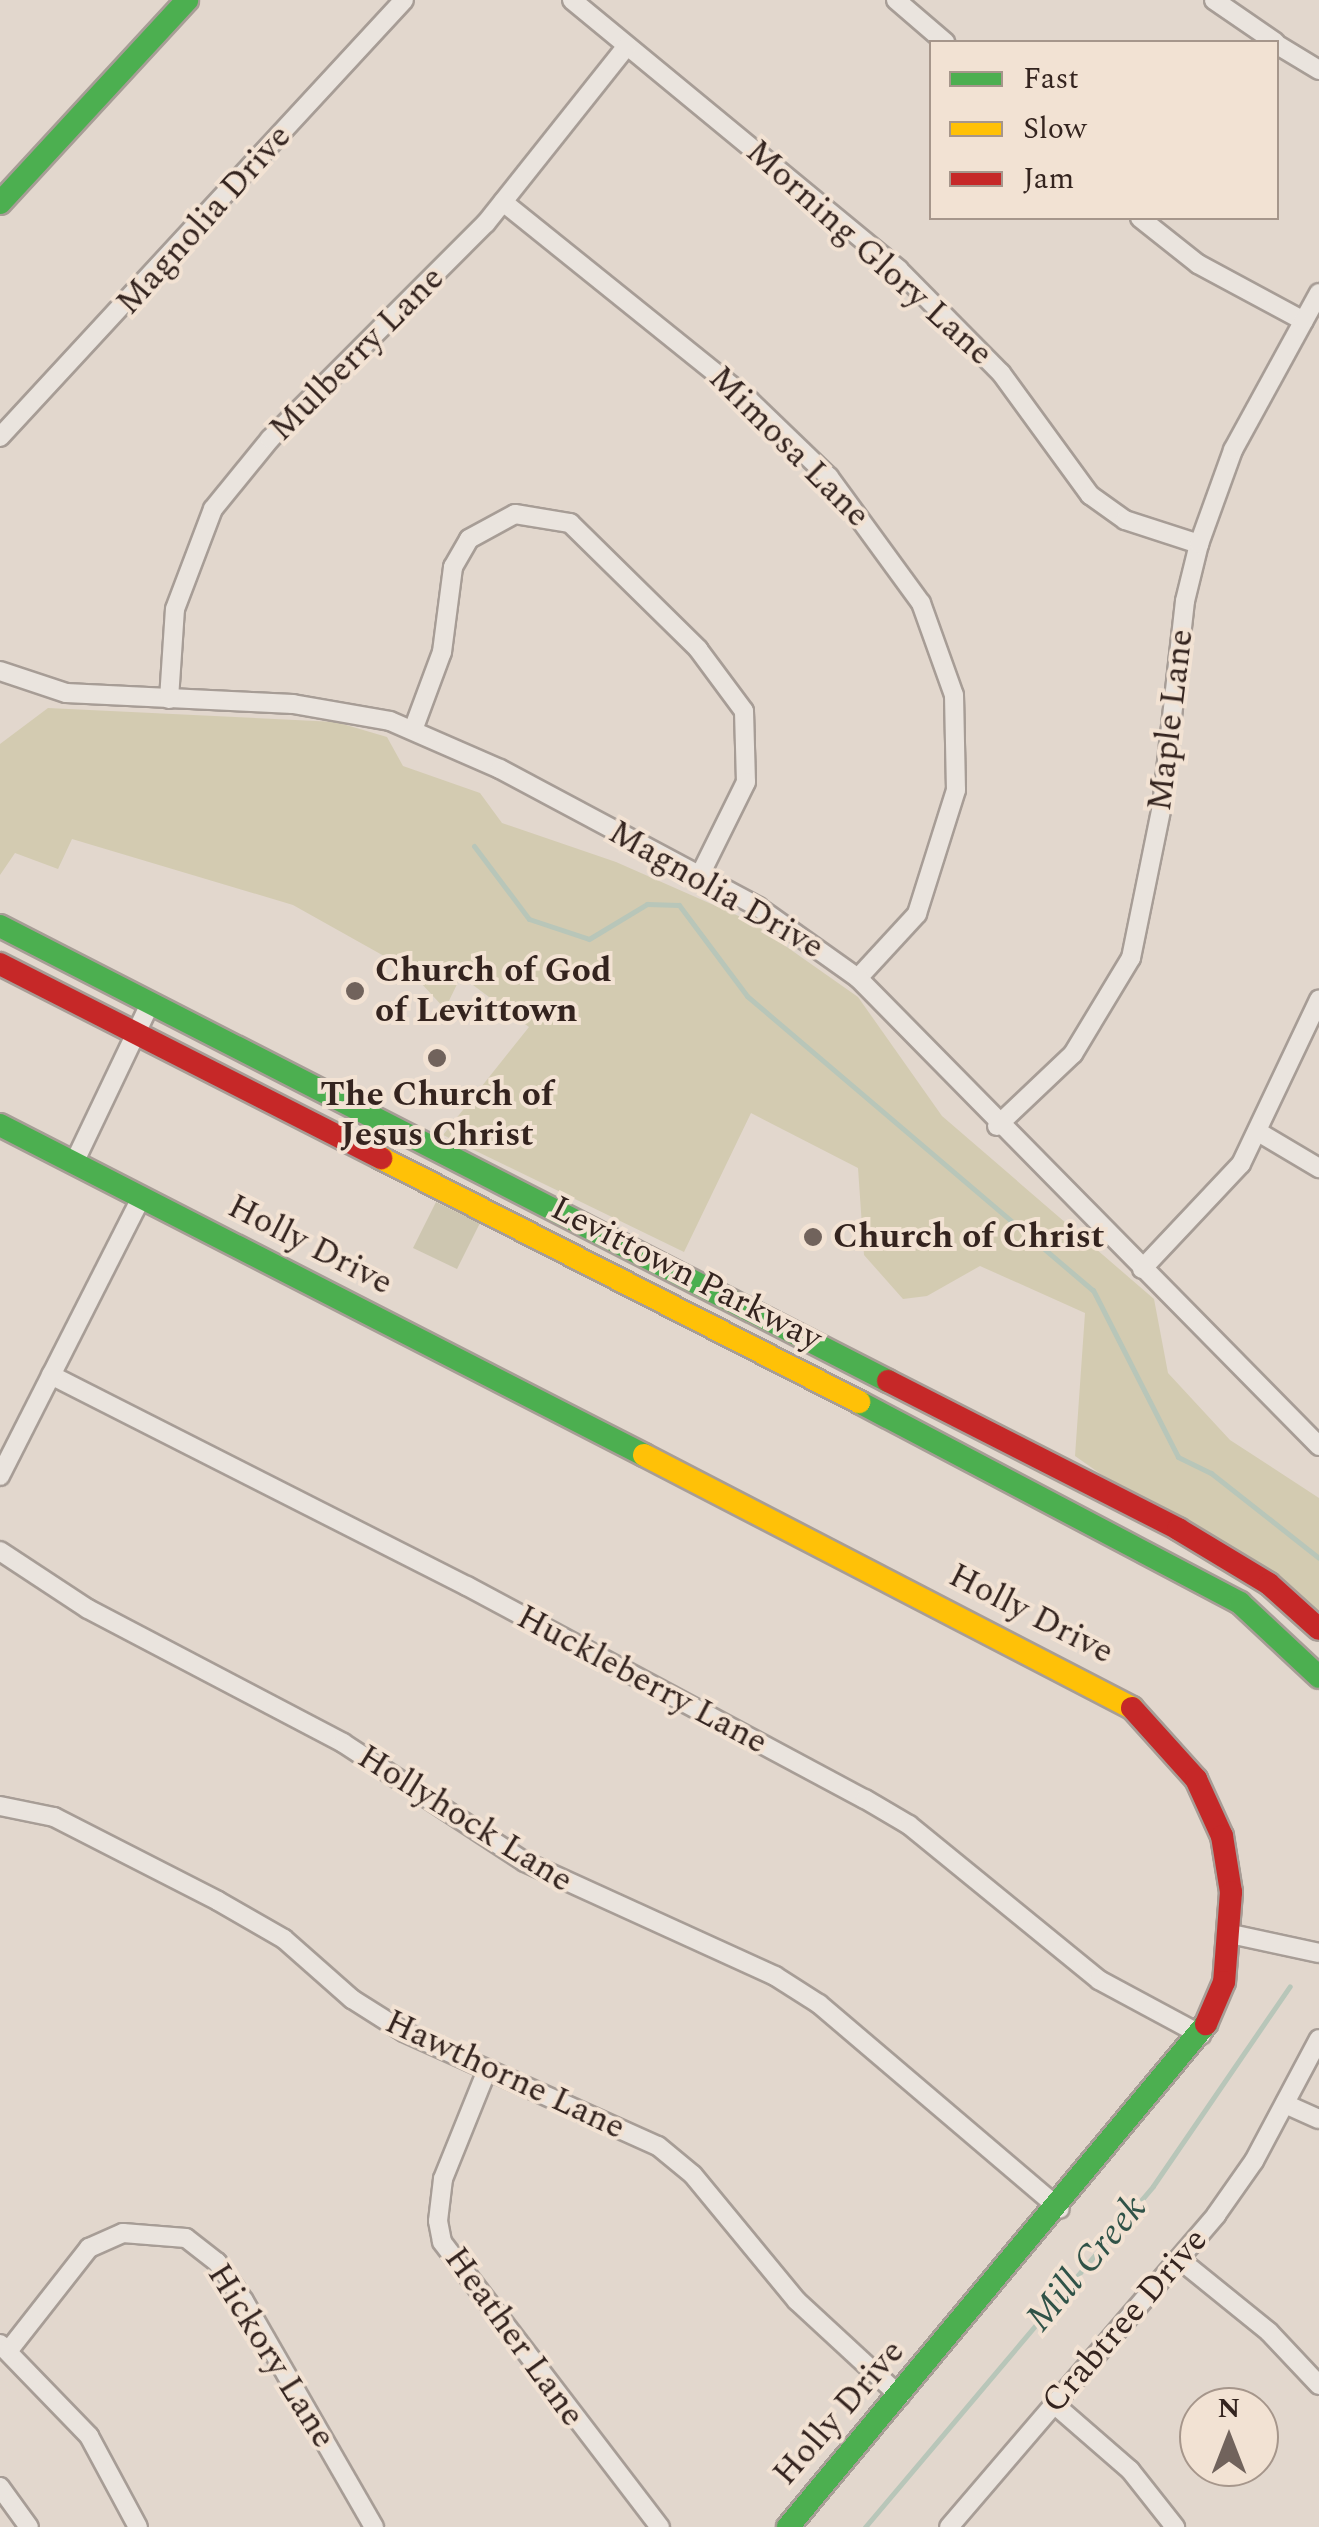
<!DOCTYPE html>
<html>
<head>
<meta charset="utf-8">
<style>
	body { margin:0 }
	#map { position:relative; width:1319px; height:2527px; overflow:hidden; background:#e2d7cd; font-family:Spectral,serif }
	div>[style] { position:absolute }
	.green>* { inset:0; background:#d3cbb1 }
	.cemetery>* { inset:0; background:#cdc6b0 }
	.stream>* { height:5px; margin:-2.5px; padding:0 2.5px; transform-origin:2.5px; border-radius:2.5px; background:#b8c6b9 }
	.roads { filter:drop-shadow(2px 0 #a79d96) drop-shadow(-2px 0 #a79d96) drop-shadow(0 2px #a79d96) drop-shadow(0 -2px #a79d96) }
	.street>* { height:18px; margin:-9px; padding:0 9px; transform-origin:9px; border-radius:9px; background:#eae4de }
	.fast>* { height:22px; margin:-11px; padding:0 11px; transform-origin:11px; border-radius:11px; background:#4caf50 }
	.slow>* { height:22px; margin:-11px; padding:0 11px; transform-origin:11px; border-radius:11px; background:#ffc107 }
	.jam>* { height:22px; margin:-11px; padding:0 11px; transform-origin:11px; border-radius:11px; background:#c62828 }
	.dots>* { width:28px; height:28px; translate:-50% -50%; box-sizing:border-box; border:5px solid #f2e2d3; border-radius:50% }
	span { translate:-50% -50%; white-space:nowrap; text-align:center; line-height:1.15; -webkit-text-stroke:8px #f2e2d3; paint-order:stroke }
	.street-label { font-size:35px; color:#34241f }
	.poi-label { font-size:35px; color:#34241f; font-weight:700 }
	.left { translate:0 -50%; text-align:left }
	.water-label { font-size:38px; color:#305348; font-style:italic }
	.legend { position:absolute; left:929px; top:40px; width:350px; height:180px; box-sizing:border-box; background:#f2e2d3; border:2px solid #a6968b; margin:0; padding:12px 18px; list-style:none; font-size:30px; color:#34241f }
	.legend li { display:flex; align-items:center; gap:20px; height:50px }
	.legend b { width:50px; border:2px solid #a6968b }
	.north { position:absolute; left:1179px; top:2387px; width:100px; height:100px; box-sizing:border-box; background:#f2e2d3; border:2px solid #a6968b; border-radius:50%; rotate:0deg; font-size:28px; font-weight:700; line-height:40px; text-align:center; color:#34241f }
	.north::after { content:''; display:block; margin:auto; width:35px; height:45px; background:#71635c; clip-path:polygon(50% 0,100% 100%,50% 72%,0 100%) }
</style>
</head>
<body>
<div id="map">
	<div class="green">
		<i style="clip-path:polygon(48px 708px,336px 722px,387px 737px,403px 766px,480px 793px,502px 823px,616px 862px,750px 921px,858px 997px,942px 1116px,1154px 1299px,1168px 1373px,1230px 1440px,1319px 1498px,1319px 1627px,1075px 1456px,1085px 1313px,980px 1266px,927px 1296px,903px 1299px,864px 1255px,858px 1168px,751px 1113px,684px 1252px,443px 1135px,529px 1027px,461px 976px,445px 1009px,409px 970px,293px 905px,72px 839px,58px 869px,15px 853px,0 875px,0 744px)"></i>
	</div>
	<div class="cemetery">
		<i style="clip-path:polygon(436px 1202px,480px 1223px,457px 1269px,413px 1248px)"></i>
	</div>
	<div class="stream">
		<i style="left:474px;top:846px;width:91px;rotate:53deg"></i>
		<i style="left:529px;top:919px;width:63px;rotate:18.4deg"></i>
		<i style="left:589px;top:939px;width:68px;rotate:-31.1deg"></i>
		<i style="left:647px;top:904px;width:32px;rotate:2deg"></i>
		<i style="left:679px;top:905px;width:114px;rotate:53.2deg"></i>
		<i style="left:747px;top:996px;width:454px;rotate:40.4deg"></i>
		<i style="left:1093px;top:1290px;width:187px;rotate:63deg"></i>
		<i style="left:1178px;top:1457px;width:37px;rotate:26deg"></i>
		<i style="left:1211px;top:1473px;width:137px;rotate:38.2deg"></i>
		<i style="left:865px;top:2527px;width:446px;rotate:-49.8deg"></i>
		<i style="left:1153px;top:2186px;width:242px;rotate:-55.6deg"></i>
	</div>
	<div class="roads">
		<div class="street">
			<i style="left:572px;top:0;width:424px;rotate:39.5deg"></i>
			<i style="left:899px;top:270px;width:145px;rotate:45.3deg"></i>
			<i style="left:1001px;top:373px;width:151px;rotate:53.9deg"></i>
			<i style="left:1090px;top:495px;width:43px;rotate:35.5deg"></i>
			<i style="left:1125px;top:520px;width:78px;rotate:18deg"></i>
			<i style="left:896px;top:0;width:65px;rotate:40.6deg"></i>
			<i style="left:1214px;top:0;width:74px;rotate:34.5deg"></i>
			<i style="left:1276px;top:44px;width:50px;rotate:31.2deg"></i>
			<i style="left:503px;top:202px;width:316px;rotate:38.8deg"></i>
			<i style="left:749px;top:400px;width:111px;rotate:43.9deg"></i>
			<i style="left:829px;top:477px;width:156px;rotate:53.9deg"></i>
			<i style="left:921px;top:603px;width:98px;rotate:70.3deg"></i>
			<i style="left:954px;top:695px;width:95px;rotate:88.8deg"></i>
			<i style="left:956px;top:790px;width:130px;rotate:107.5deg"></i>
			<i style="left:917px;top:914px;width:87px;rotate:132.7deg"></i>
			<i style="left:1140px;top:218px;width:74px;rotate:38.4deg"></i>
			<i style="left:1198px;top:264px;width:120px;rotate:28.3deg"></i>
			<i style="left:0;top:437px;width:595px;rotate:-47.25deg"></i>
			<i style="left:0;top:671px;width:70px;rotate:18.4deg"></i>
			<i style="left:66px;top:693px;width:227px;rotate:2.8deg"></i>
			<i style="left:293px;top:704px;width:98px;rotate:9.9deg"></i>
			<i style="left:390px;top:721px;width:120px;rotate:23.6deg"></i>
			<i style="left:500px;top:769px;width:293px;rotate:28.1deg"></i>
			<i style="left:758px;top:907px;width:123px;rotate:35.4deg"></i>
			<i style="left:858px;top:978px;width:657px;rotate:45.43deg"></i>
			<i style="left:169px;top:699px;width:90px;rotate:-86.2deg"></i>
			<i style="left:175px;top:609px;width:107px;rotate:-69.2deg"></i>
			<i style="left:213px;top:509px;width:90px;rotate:-50.8deg"></i>
			<i style="left:270px;top:439px;width:305px;rotate:-45deg"></i>
			<i style="left:486px;top:223px;width:226px;rotate:-51.5deg"></i>
			<i style="left:413px;top:730px;width:83px;rotate:-69.6deg"></i>
			<i style="left:442px;top:652px;width:86px;rotate:-82.6deg"></i>
			<i style="left:453px;top:567px;width:32px;rotate:-60deg"></i>
			<i style="left:469px;top:539px;width:52px;rotate:-28.5deg"></i>
			<i style="left:515px;top:514px;width:56px;rotate:9.3deg"></i>
			<i style="left:570px;top:523px;width:180px;rotate:44.5deg"></i>
			<i style="left:698px;top:649px;width:77px;rotate:53.4deg"></i>
			<i style="left:744px;top:711px;width:71px;rotate:88.4deg"></i>
			<i style="left:746px;top:782px;width:106px;rotate:116.3deg"></i>
			<i style="left:997px;top:1126px;width:105px;rotate:-43.5deg"></i>
			<i style="left:1073px;top:1054px;width:112px;rotate:-58.9deg"></i>
			<i style="left:1131px;top:958px;width:155px;rotate:-78.5deg"></i>
			<i style="left:1162px;top:806px;width:206px;rotate:-83.6deg"></i>
			<i style="left:1185px;top:601px;width:59px;rotate:-76.2deg"></i>
			<i style="left:1199px;top:544px;width:100px;rotate:-70.1deg"></i>
			<i style="left:1233px;top:450px;width:179px;rotate:-61.3deg"></i>
			<i style="left:1260px;top:1133px;width:69px;rotate:30.7deg"></i>
			<i style="left:74px;top:1163px;width:176px;rotate:-64.5deg"></i>
			<i style="left:1142px;top:1269px;width:144px;rotate:-46.7deg"></i>
			<i style="left:1241px;top:1164px;width:182px;rotate:-64.6deg"></i>
			<i style="left:51px;top:1375px;width:466px;rotate:26.9deg"></i>
			<i style="left:467px;top:1586px;width:451px;rotate:28.2deg"></i>
			<i style="left:865px;top:1799px;width:51px;rotate:30.6deg"></i>
			<i style="left:909px;top:1825px;width:245px;rotate:39.2deg"></i>
			<i style="left:1099px;top:1980px;width:116px;rotate:28.3deg"></i>
			<i style="left:0;top:1476px;width:312px;rotate:-63.1deg"></i>
			<i style="left:0;top:1551px;width:105px;rotate:33.4deg"></i>
			<i style="left:88px;top:1609px;width:288px;rotate:27.7deg"></i>
			<i style="left:343px;top:1743px;width:217px;rotate:33.2deg"></i>
			<i style="left:525px;top:1862px;width:275px;rotate:24.5deg"></i>
			<i style="left:775px;top:1976px;width:52px;rotate:32.5deg"></i>
			<i style="left:819px;top:2004px;width:316px;rotate:40.4deg"></i>
			<i style="left:0;top:1806px;width:55px;rotate:11.5deg"></i>
			<i style="left:54px;top:1817px;width:184px;rotate:27.1deg"></i>
			<i style="left:218px;top:1901px;width:76px;rotate:29.9deg"></i>
			<i style="left:284px;top:1939px;width:91px;rotate:41.4deg"></i>
			<i style="left:352px;top:1999px;width:62px;rotate:32.4deg"></i>
			<i style="left:404px;top:2032px;width:278px;rotate:24.2deg"></i>
			<i style="left:658px;top:2146px;width:45px;rotate:39.6deg"></i>
			<i style="left:693px;top:2175px;width:163px;rotate:50.5deg"></i>
			<i style="left:797px;top:2301px;width:140px;rotate:42.7deg"></i>
			<i style="left:1231px;top:1934px;width:90px;rotate:12.2deg"></i>
			<i style="left:487px;top:2070px;width:118px;rotate:112deg"></i>
			<i style="left:443px;top:2179px;width:42px;rotate:96.8deg"></i>
			<i style="left:438px;top:2221px;width:21px;rotate:79deg"></i>
			<i style="left:442px;top:2242px;width:359px;rotate:52.6deg"></i>
			<i style="left:1285px;top:2104px;width:37px;rotate:24deg"></i>
			<i style="left:1179px;top:2259px;width:116px;rotate:39deg"></i>
			<i style="left:1269px;top:2332px;width:73px;rotate:46.7deg"></i>
			<i style="left:0;top:2344px;width:128px;rotate:45.9deg"></i>
			<i style="left:89px;top:2436px;width:103px;rotate:61.7deg"></i>
			<i style="left:9px;top:2350px;width:130px;rotate:-51.9deg"></i>
			<i style="left:89px;top:2248px;width:37px;rotate:-24deg"></i>
			<i style="left:123px;top:2233px;width:63px;rotate:4.5deg"></i>
			<i style="left:186px;top:2238px;width:39px;rotate:38deg"></i>
			<i style="left:217px;top:2262px;width:47px;rotate:55.3deg"></i>
			<i style="left:244px;top:2301px;width:261px;rotate:60.1deg"></i>
			<i style="left:1054px;top:2404px;width:101px;rotate:41deg"></i>
			<i style="left:1130px;top:2470px;width:73px;rotate:51.7deg"></i>
			<i style="left:0;top:2487px;width:49px;rotate:54.1deg"></i>
			<i style="left:949px;top:2527px;width:411px;rotate:-49.4deg"></i>
			<i style="left:1216px;top:2215px;width:66px;rotate:-54.9deg"></i>
			<i style="left:1254px;top:2161px;width:138px;rotate:-62deg"></i>
		</div>
		<div class="fast">
			<i style="left:0;top:203px;width:276px;rotate:-47.3deg"></i>
			<i style="left:0;top:926px;width:998px;rotate:27.13deg"></i>
			<i style="left:0;top:1125px;width:724px;rotate:27.13deg"></i>
			<i style="left:859px;top:1402px;width:431px;rotate:27.8deg"></i>
			<i style="left:1240px;top:1603px;width:108px;rotate:43.1deg"></i>
			<i style="left:788px;top:2527px;width:654px;rotate:-50.27deg"></i>
		</div>
		<div class="slow">
			<i style="left:381px;top:1158px;width:537px;rotate:27.04deg"></i>
			<i style="left:644px;top:1455px;width:550px;rotate:27.4deg"></i>
		</div>
		<div class="jam">
			<i style="left:0;top:964px;width:428px;rotate:27deg"></i>
			<i style="left:888px;top:1381px;width:326px;rotate:27deg"></i>
			<i style="left:1178px;top:1529px;width:106px;rotate:31.1deg"></i>
			<i style="left:1269px;top:1584px;width:67px;rotate:42deg"></i>
			<i style="left:1132px;top:1708px;width:96px;rotate:48deg"></i>
			<i style="left:1196px;top:1779px;width:63px;rotate:65.5deg"></i>
			<i style="left:1222px;top:1836px;width:57px;rotate:80.9deg"></i>
			<i style="left:1231px;top:1892px;width:90px;rotate:94.4deg"></i>
			<i style="left:1224px;top:1982px;width:46px;rotate:113.2deg"></i>
		</div>
	</div>
	<div class="dots">
		<i style="left:355px;top:991px;background:#71635c"></i>
		<i style="left:437px;top:1058px;background:#71635c"></i>
		<i style="left:813px;top:1237px;background:#71635c"></i>
	</div>
	<div class="street-label">
		<span style="left:204px;top:220px;rotate:-48deg">Magnolia Drive</span>
		<span style="left:869px;top:253px;rotate:42deg">Morning Glory Lane</span>
		<span style="left:357px;top:354px;rotate:-45deg">Mulberry Lane</span>
		<span style="left:789px;top:447px;rotate:45deg">Mimosa Lane</span>
		<span style="left:1171px;top:720px;rotate:-83deg">Maple Lane</span>
		<span style="left:716px;top:890px;rotate:30deg">Magnolia Drive</span>
		<span style="left:310px;top:1245px;rotate:27deg">Holly Drive</span>
		<span style="left:686px;top:1274px;rotate:27deg">Levittown Parkway</span>
		<span style="left:1031px;top:1614px;rotate:27deg">Holly Drive</span>
		<span style="left:642px;top:1680px;rotate:28deg">Huckleberry Lane</span>
		<span style="left:465px;top:1819px;rotate:32deg">Hollyhock Lane</span>
		<span style="left:505px;top:2075px;rotate:25deg">Hawthorne Lane</span>
		<span style="left:1125px;top:2321px;rotate:-49deg">Crabtree Drive</span>
		<span style="left:514px;top:2337px;rotate:54deg">Heather Lane</span>
		<span style="left:271px;top:2356px;rotate:58deg">Hickory Lane</span>
		<span style="left:839px;top:2413px;rotate:-49deg">Holly Drive</span>
	</div>
	<div class="poi-label">
		<span class="left" style="left:375px;top:991px">Church of God<br>of Levittown</span>
		<span style="left:437px;top:1115px">The Church of<br>Jesus Christ</span>
		<span class="left" style="left:833px;top:1237px">Church of Christ</span>
	</div>
	<div class="water-label">
		<span style="left:1087px;top:2264px;rotate:-50deg">Mill Creek</span>
	</div>
	<ul class="legend">
	<li><b style="height:12px;background:#4caf50"></b>Fast</li>
	<li><b style="height:12px;background:#ffc107"></b>Slow</li>
	<li><b style="height:12px;background:#c62828"></b>Jam</li>
	</ul>
	<div class="north">N</div>
</div>
</body>
</html>
